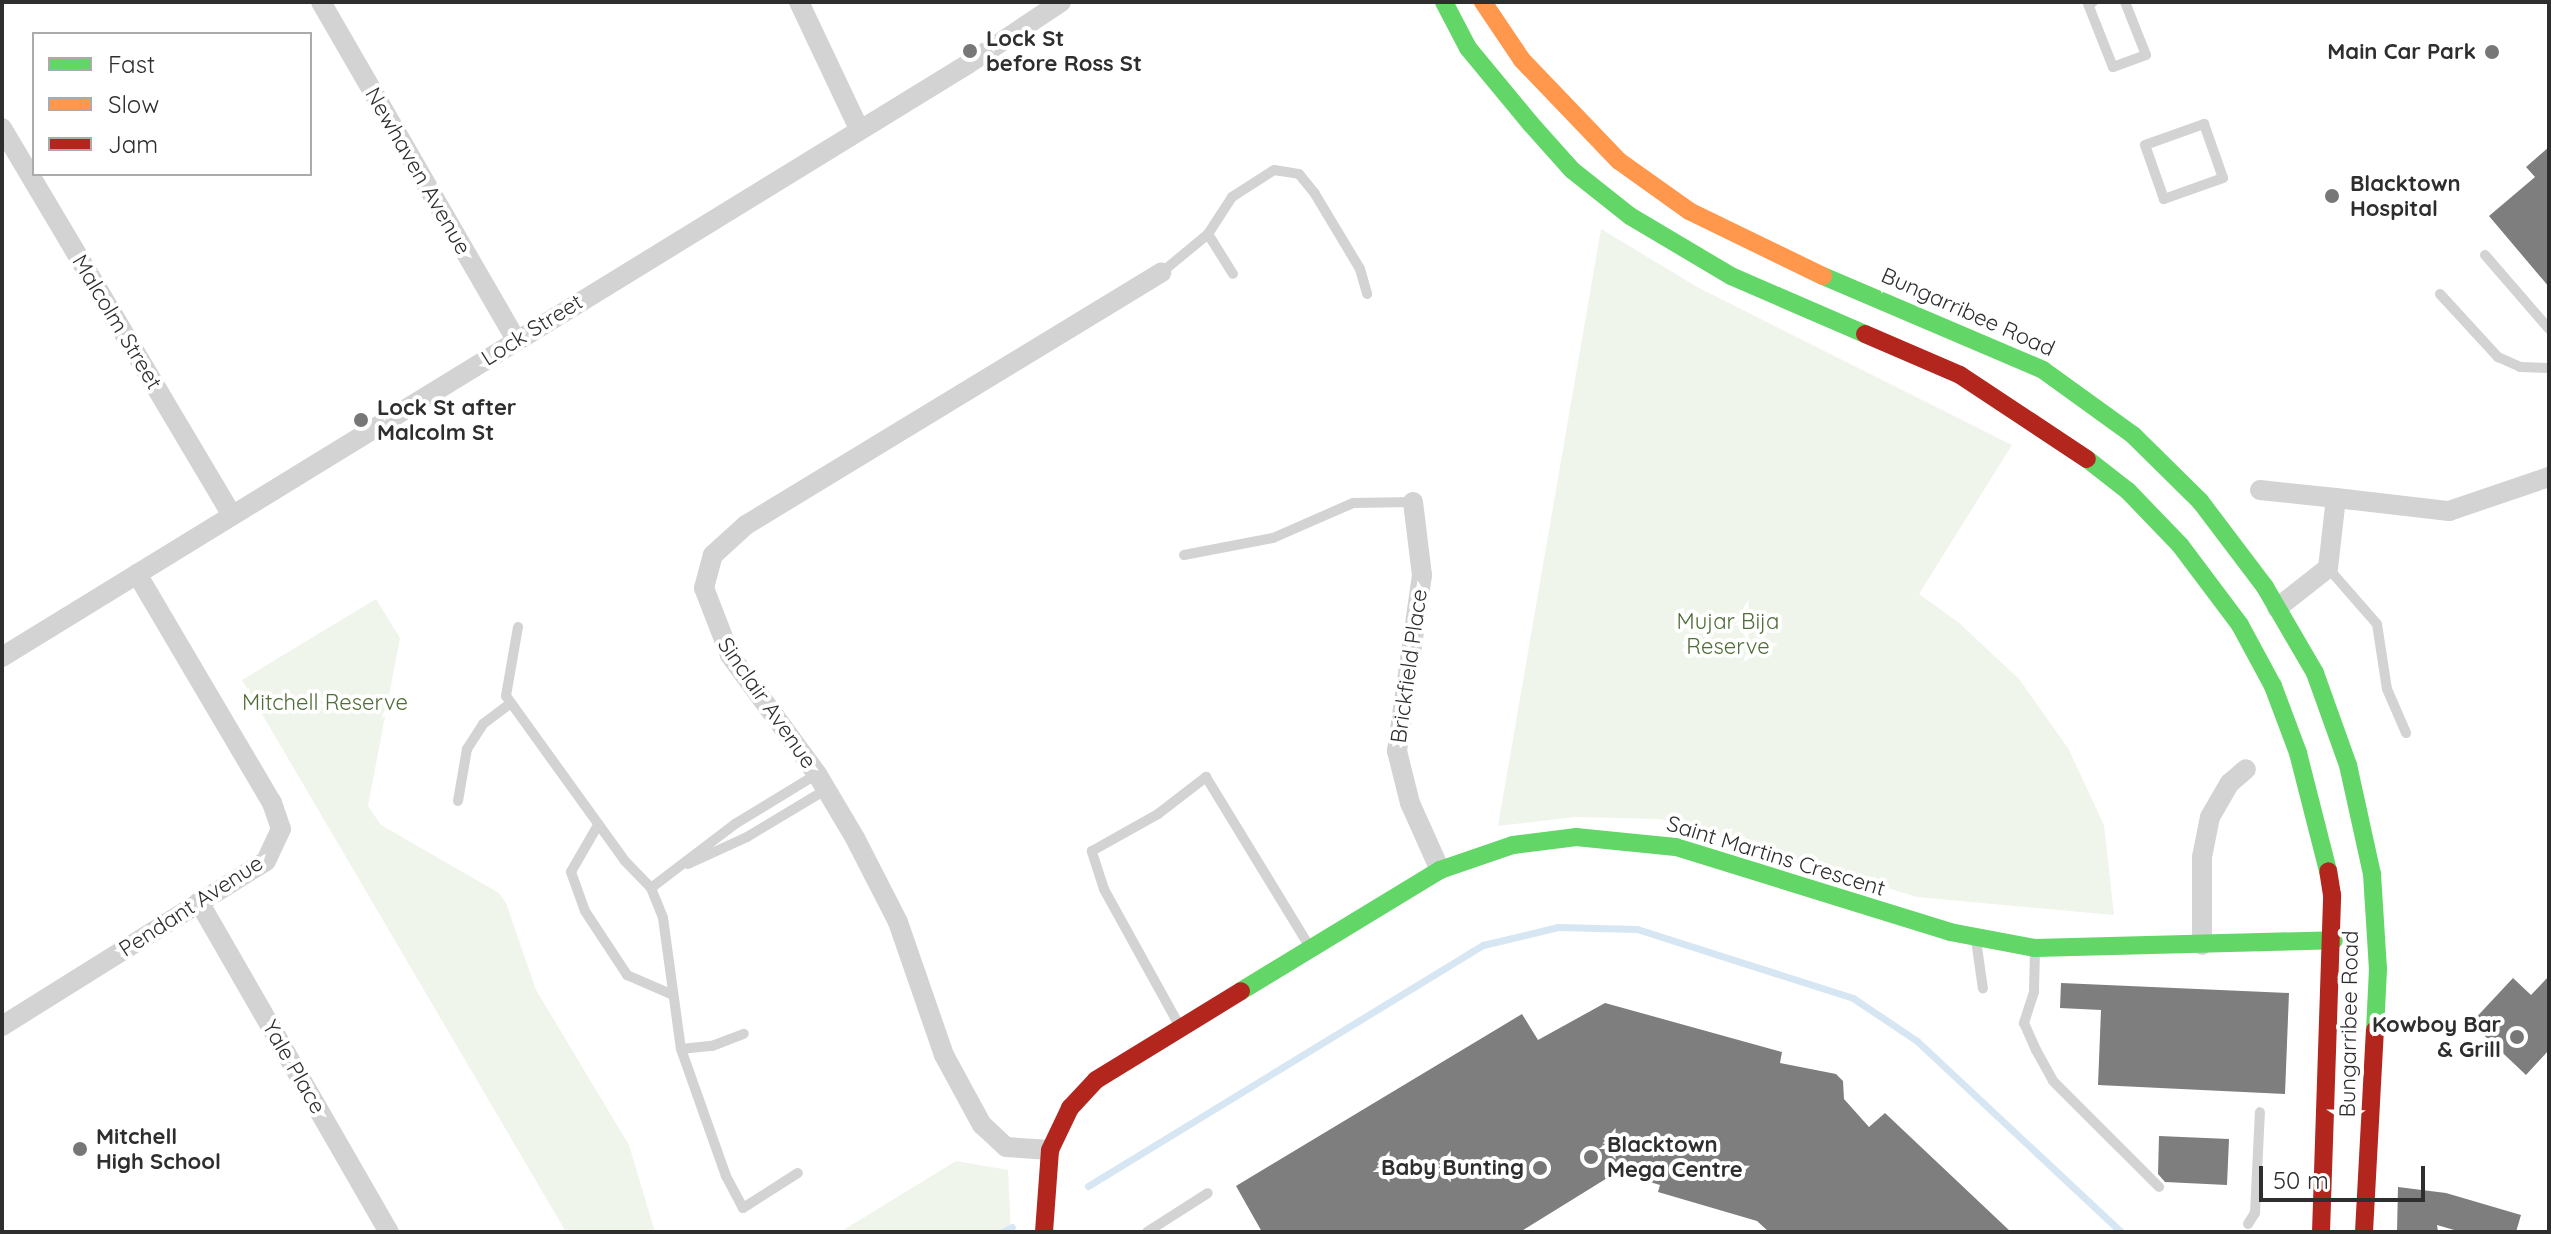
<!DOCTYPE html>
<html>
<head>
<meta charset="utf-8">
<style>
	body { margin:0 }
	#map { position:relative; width:2551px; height:1234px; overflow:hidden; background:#fff; font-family:Quicksand,sans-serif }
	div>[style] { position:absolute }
	.green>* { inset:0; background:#f0f5eb }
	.stream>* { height:7px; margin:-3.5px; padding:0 3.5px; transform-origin:3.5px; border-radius:3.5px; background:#d6e6f3 }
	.building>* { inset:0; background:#7e7e7e }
	.lane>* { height:10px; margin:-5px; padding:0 5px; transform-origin:5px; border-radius:5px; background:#d3d3d3 }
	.street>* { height:20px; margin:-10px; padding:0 10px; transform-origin:10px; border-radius:10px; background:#d3d3d3 }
	.fast>* { height:18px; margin:-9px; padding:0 9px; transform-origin:9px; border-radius:9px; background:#63d668 }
	.slow>* { height:18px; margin:-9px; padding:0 9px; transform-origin:9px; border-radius:9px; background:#ff974d }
	.jam>* { height:18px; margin:-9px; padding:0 9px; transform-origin:9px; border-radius:9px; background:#b3261e }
	.dots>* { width:22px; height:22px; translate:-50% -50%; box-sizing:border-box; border:4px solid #fff; border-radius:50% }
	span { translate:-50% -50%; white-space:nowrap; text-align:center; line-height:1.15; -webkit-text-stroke:8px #fff; paint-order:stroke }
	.poi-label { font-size:22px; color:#2e2e2e; font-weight:700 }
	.left { translate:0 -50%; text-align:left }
	.right { translate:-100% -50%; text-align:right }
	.street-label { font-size:22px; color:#2e2e2e }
	.park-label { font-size:22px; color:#4f6d37 }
	.frame { position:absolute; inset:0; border:4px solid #2e2e2e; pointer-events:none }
	.legend { position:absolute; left:32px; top:32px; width:280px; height:144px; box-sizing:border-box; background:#fff; border:2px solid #ababab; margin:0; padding:10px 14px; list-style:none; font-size:24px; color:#2e2e2e }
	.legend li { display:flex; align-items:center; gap:16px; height:40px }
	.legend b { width:40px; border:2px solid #ababab }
	.scale { position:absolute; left:2259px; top:1166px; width:166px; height:36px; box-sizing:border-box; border:4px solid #2e2e2e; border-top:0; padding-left:10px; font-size:24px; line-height:28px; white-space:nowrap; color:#2e2e2e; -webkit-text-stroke:6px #fff; paint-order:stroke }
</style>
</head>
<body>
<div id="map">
	<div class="green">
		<i style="clip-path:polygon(1601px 229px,1699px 288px,2012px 445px,1919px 594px,1958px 622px,2019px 679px,2068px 748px,2104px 825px,2114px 915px,1917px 897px,1660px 819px,1575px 817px,1498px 826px)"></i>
		<i style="clip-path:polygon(376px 599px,400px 638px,368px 806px,381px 825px,499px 893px,506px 903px,536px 990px,629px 1145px,655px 1232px,566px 1232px,242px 680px)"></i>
		<i style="clip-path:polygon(956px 1161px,1008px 1170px,1011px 1232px,840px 1232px)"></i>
	</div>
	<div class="stream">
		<i style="left:1088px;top:1186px;width:463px;rotate:-31.4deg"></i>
		<i style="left:1483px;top:945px;width:77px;rotate:-13.5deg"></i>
		<i style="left:1558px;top:927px;width:79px;rotate:1.5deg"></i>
		<i style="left:1637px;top:929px;width:227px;rotate:17.7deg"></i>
		<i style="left:1853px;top:998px;width:77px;rotate:33.9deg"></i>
		<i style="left:1917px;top:1041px;width:279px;rotate:43.1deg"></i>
		<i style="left:1002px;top:1232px;width:11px;rotate:-27deg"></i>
	</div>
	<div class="building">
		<i style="clip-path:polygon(2549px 147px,2549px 287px,2489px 216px,2535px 177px,2526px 167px)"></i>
		<i style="clip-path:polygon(2549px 976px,2549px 1050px,2526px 1075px,2471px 1023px,2513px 978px,2531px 995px)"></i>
		<i style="clip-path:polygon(2061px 983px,2289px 993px,2285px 1094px,2098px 1085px,2101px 1010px,2060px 1008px)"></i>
		<i style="clip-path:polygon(1605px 1003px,1782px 1052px,1780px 1063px,1836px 1074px,1843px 1081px,1844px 1099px,1869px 1127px,1885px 1113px,2011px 1232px,1769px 1232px,1757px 1221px,1658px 1192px,1660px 1185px,1617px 1172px,1520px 1232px,1262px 1232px,1236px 1186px,1522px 1014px,1538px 1040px)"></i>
		<i style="clip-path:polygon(2159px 1136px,2229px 1139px,2227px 1185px,2165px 1182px,2158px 1174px)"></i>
		<i style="clip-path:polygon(2398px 1187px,2446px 1193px,2521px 1215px,2516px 1232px,2461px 1232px,2437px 1225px,2438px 1232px,2397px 1232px)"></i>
	</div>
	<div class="lane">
		<i style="left:2093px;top:2px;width:5px;rotate:158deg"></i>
		<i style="left:2088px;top:4px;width:68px;rotate:68.4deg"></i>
		<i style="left:2113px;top:67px;width:35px;rotate:-20deg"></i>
		<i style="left:2146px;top:55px;width:57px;rotate:-111.6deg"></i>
		<i style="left:2204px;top:124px;width:57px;rotate:70.6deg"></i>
		<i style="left:2223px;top:178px;width:63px;rotate:160.4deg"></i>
		<i style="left:2164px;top:199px;width:57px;rotate:-109.4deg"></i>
		<i style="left:2145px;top:145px;width:63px;rotate:-19.6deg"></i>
		<i style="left:1208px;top:234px;width:47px;rotate:58deg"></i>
		<i style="left:2485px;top:255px;width:98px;rotate:49.1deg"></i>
		<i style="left:1161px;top:273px;width:61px;rotate:-39.7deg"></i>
		<i style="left:1208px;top:234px;width:44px;rotate:-57deg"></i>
		<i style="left:1232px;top:197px;width:50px;rotate:-32.7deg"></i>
		<i style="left:1274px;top:170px;width:25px;rotate:9deg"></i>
		<i style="left:1299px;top:174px;width:26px;rotate:51deg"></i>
		<i style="left:1315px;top:194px;width:87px;rotate:59deg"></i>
		<i style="left:1360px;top:269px;width:26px;rotate:74deg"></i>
		<i style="left:2440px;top:294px;width:86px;rotate:47.4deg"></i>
		<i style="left:2498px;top:357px;width:24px;rotate:24deg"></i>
		<i style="left:2520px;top:367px;width:29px;rotate:2deg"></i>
		<i style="left:1184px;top:555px;width:91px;rotate:-10.8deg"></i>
		<i style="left:1273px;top:538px;width:87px;rotate:-23.6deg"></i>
		<i style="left:1353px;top:503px;width:60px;rotate:-1deg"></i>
		<i style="left:2328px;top:568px;width:74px;rotate:48.8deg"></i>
		<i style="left:2377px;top:624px;width:66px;rotate:81.3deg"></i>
		<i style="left:2387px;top:689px;width:48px;rotate:66.6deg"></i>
		<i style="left:518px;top:627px;width:70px;rotate:99.9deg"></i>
		<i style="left:506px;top:696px;width:203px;rotate:54.2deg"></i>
		<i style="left:625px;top:861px;width:37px;rotate:46deg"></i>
		<i style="left:651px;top:888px;width:32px;rotate:68deg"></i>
		<i style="left:663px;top:918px;width:132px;rotate:82.2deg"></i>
		<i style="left:681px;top:1049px;width:135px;rotate:70.5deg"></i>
		<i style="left:726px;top:1176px;width:36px;rotate:62deg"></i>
		<i style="left:743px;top:1208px;width:65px;rotate:-32.5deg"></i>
		<i style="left:458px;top:801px;width:53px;rotate:-80.2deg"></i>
		<i style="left:467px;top:749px;width:30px;rotate:-57deg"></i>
		<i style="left:483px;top:724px;width:34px;rotate:-37deg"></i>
		<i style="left:598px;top:825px;width:54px;rotate:119.9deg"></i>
		<i style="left:571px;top:872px;width:41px;rotate:70.3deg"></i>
		<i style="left:585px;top:911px;width:77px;rotate:56.7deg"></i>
		<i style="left:627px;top:975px;width:50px;rotate:23.5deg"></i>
		<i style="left:688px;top:864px;width:65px;rotate:-24.6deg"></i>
		<i style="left:747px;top:837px;width:93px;rotate:-31deg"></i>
		<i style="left:651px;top:888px;width:106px;rotate:-37.3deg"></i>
		<i style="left:735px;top:824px;width:96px;rotate:-31.4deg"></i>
		<i style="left:1976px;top:940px;width:49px;rotate:81.9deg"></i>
		<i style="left:2035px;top:950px;width:42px;rotate:91.4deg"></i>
		<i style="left:2034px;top:992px;width:33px;rotate:108deg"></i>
		<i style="left:2024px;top:1023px;width:30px;rotate:66deg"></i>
		<i style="left:2036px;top:1050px;width:35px;rotate:61deg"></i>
		<i style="left:2053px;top:1081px;width:150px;rotate:45deg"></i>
		<i style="left:1179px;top:1025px;width:155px;rotate:-118.9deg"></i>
		<i style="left:1104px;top:889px;width:40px;rotate:-108deg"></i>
		<i style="left:1092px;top:851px;width:76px;rotate:-29.3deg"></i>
		<i style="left:1158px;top:814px;width:61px;rotate:-37.6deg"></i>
		<i style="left:1206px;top:777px;width:198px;rotate:58.6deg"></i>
		<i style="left:681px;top:1049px;width:31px;rotate:-6deg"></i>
		<i style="left:712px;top:1046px;width:34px;rotate:-21deg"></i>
		<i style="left:2248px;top:1224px;width:13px;rotate:-58deg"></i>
		<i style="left:2255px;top:1213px;width:101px;rotate:-87.2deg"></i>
		<i style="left:1147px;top:1232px;width:72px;rotate:-32.6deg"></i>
	</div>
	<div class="street">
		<i style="left:321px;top:2px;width:390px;rotate:60deg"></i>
		<i style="left:799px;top:2px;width:140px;rotate:64.7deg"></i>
		<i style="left:2px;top:128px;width:450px;rotate:59.3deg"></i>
		<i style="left:2260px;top:490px;width:76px;rotate:6deg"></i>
		<i style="left:1413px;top:502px;width:74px;rotate:83deg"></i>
		<i style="left:1422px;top:575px;width:178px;rotate:98.1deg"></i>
		<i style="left:1397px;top:751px;width:54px;rotate:76deg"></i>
		<i style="left:1410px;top:803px;width:73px;rotate:65.9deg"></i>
		<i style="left:2277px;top:608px;width:65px;rotate:-38.1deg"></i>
		<i style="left:2328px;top:568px;width:70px;rotate:-83.5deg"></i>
		<i style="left:2336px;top:498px;width:114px;rotate:6.6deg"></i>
		<i style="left:2449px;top:511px;width:106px;rotate:-18.8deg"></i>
		<i style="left:2px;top:657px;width:1133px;rotate:-31.54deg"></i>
		<i style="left:968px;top:64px;width:112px;rotate:-33.7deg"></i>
		<i style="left:199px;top:902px;width:381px;rotate:60.1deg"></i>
		<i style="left:2202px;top:945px;width:88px;rotate:-90deg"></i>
		<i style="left:2202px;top:857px;width:41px;rotate:-78.7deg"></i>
		<i style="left:2210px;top:817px;width:39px;rotate:-60deg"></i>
		<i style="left:2230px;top:783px;width:21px;rotate:-41deg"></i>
		<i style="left:2px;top:1026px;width:311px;rotate:-32deg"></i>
		<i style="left:266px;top:861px;width:35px;rotate:-65deg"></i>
		<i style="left:281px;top:829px;width:28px;rotate:-109deg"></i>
		<i style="left:272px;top:803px;width:266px;rotate:-120.5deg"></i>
		<i style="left:1050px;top:1150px;width:44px;rotate:-176.1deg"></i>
		<i style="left:1006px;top:1147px;width:33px;rotate:-137deg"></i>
		<i style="left:982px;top:1125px;width:80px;rotate:-118.5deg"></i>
		<i style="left:944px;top:1055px;width:141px;rotate:-109.1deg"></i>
		<i style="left:898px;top:922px;width:94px;rotate:-117.1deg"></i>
		<i style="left:855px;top:838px;width:74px;rotate:-120.7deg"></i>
		<i style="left:817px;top:774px;width:147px;rotate:-126.2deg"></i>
		<i style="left:730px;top:655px;width:72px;rotate:-111.2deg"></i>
		<i style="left:704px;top:588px;width:34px;rotate:-75deg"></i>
		<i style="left:713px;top:555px;width:45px;rotate:-42.3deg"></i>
		<i style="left:746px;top:525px;width:486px;rotate:-31.3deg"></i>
	</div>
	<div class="fast">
		<i style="left:1444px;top:2px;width:52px;rotate:62.4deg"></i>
		<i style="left:1468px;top:48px;width:97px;rotate:50.4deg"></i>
		<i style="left:1530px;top:123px;width:63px;rotate:48.2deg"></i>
		<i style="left:1572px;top:170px;width:74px;rotate:38.4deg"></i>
		<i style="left:1630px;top:216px;width:117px;rotate:30.7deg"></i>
		<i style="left:1731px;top:276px;width:146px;rotate:23.4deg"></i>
		<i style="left:1823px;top:276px;width:239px;rotate:23.1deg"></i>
		<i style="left:2043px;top:370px;width:111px;rotate:35.8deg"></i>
		<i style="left:2133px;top:435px;width:94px;rotate:44.6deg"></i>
		<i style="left:2200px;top:501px;width:108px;rotate:52.9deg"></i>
		<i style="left:2265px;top:587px;width:99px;rotate:59.8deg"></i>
		<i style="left:2315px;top:673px;width:98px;rotate:70.3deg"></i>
		<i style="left:2348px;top:765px;width:112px;rotate:77.6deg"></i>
		<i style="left:2372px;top:874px;width:95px;rotate:86.4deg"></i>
		<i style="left:2378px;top:969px;width:61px;rotate:92.8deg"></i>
		<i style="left:2087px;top:459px;width:52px;rotate:38deg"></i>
		<i style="left:2128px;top:491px;width:75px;rotate:46.1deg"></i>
		<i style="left:2180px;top:545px;width:100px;rotate:53.1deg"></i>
		<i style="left:2240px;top:625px;width:69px;rotate:61.6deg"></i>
		<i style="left:2273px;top:686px;width:72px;rotate:69.5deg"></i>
		<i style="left:2298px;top:753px;width:122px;rotate:75.7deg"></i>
		<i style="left:1241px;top:991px;width:233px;rotate:-31.3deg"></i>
		<i style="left:1440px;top:870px;width:77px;rotate:-18.9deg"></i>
		<i style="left:1513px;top:845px;width:64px;rotate:-7.2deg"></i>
		<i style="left:1576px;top:837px;width:100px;rotate:5.7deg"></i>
		<i style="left:1676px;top:847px;width:287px;rotate:17.2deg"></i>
		<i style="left:1950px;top:932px;width:86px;rotate:10.7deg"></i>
		<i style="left:2035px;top:948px;width:299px;rotate:-1.5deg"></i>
	</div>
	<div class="slow">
		<i style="left:1483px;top:2px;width:70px;rotate:56.1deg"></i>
		<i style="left:1522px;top:60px;width:140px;rotate:46.2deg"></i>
		<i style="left:1619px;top:161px;width:86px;rotate:35.5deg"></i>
		<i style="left:1689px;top:211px;width:149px;rotate:25.9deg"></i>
	</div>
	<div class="jam">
		<i style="left:1865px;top:334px;width:103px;rotate:23.3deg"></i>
		<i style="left:1960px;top:375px;width:152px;rotate:33.5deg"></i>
		<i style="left:1044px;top:1232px;width:82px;rotate:-85.8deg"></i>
		<i style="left:1050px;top:1150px;width:47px;rotate:-64.5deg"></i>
		<i style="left:1070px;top:1108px;width:38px;rotate:-47deg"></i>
		<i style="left:1096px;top:1080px;width:170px;rotate:-31.5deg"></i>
		<i style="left:2321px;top:1232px;width:337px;rotate:-88.1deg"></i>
		<i style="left:2332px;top:895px;width:24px;rotate:-99deg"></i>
		<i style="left:2364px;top:1232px;width:202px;rotate:-86.9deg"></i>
	</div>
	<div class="dots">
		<i style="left:970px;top:51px;background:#777"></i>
		<i style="left:2492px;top:52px;background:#777"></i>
		<i style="left:2332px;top:196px;background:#777"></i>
		<i style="left:361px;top:420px;background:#777"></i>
		<i style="left:2517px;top:1037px;background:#777"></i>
		<i style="left:80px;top:1149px;background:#777"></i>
		<i style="left:1591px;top:1157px;background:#777"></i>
		<i style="left:1540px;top:1168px;background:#777"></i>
	</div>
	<div class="poi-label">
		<span class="left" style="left:986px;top:51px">Lock St<br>before Ross St</span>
		<span class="right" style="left:2476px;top:52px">Main Car Park</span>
		<span class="left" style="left:2350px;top:196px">Blacktown<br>Hospital</span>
		<span class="left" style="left:377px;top:420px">Lock St after<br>Malcolm St</span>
		<span class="right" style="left:2501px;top:1037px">Kowboy Bar<br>&amp; Grill</span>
		<span class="left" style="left:96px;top:1149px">Mitchell<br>High School</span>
		<span class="left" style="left:1607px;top:1157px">Blacktown<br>Mega Centre</span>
		<span class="right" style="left:1524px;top:1168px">Baby Bunting</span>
	</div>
	<div class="street-label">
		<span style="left:418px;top:171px;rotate:60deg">Newhaven Avenue</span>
		<span style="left:1968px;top:312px;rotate:24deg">Bungarribee Road</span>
		<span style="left:117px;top:322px;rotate:59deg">Malcolm Street</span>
		<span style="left:532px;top:330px;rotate:-32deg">Lock Street</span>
		<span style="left:1409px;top:666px;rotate:-82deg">Brickfield Place</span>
		<span style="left:767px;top:703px;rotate:55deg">Sinclair Avenue</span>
		<span style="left:1776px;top:856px;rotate:17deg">Saint Martins Crescent</span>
		<span style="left:191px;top:906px;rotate:-33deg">Pendant Avenue</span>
		<span style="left:2349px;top:1024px;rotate:-89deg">Bungarribee Road</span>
		<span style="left:294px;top:1067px;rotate:60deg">Yale Place</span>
	</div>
	<div class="park-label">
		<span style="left:1728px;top:634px">Mujar Bija<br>Reserve</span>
		<span style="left:325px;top:703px">Mitchell Reserve</span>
	</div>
	<div class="frame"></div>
	<ul class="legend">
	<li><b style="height:10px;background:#63d668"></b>Fast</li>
	<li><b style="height:10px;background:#ff974d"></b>Slow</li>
	<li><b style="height:10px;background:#b3261e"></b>Jam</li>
	</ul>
	<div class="scale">50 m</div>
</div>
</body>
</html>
